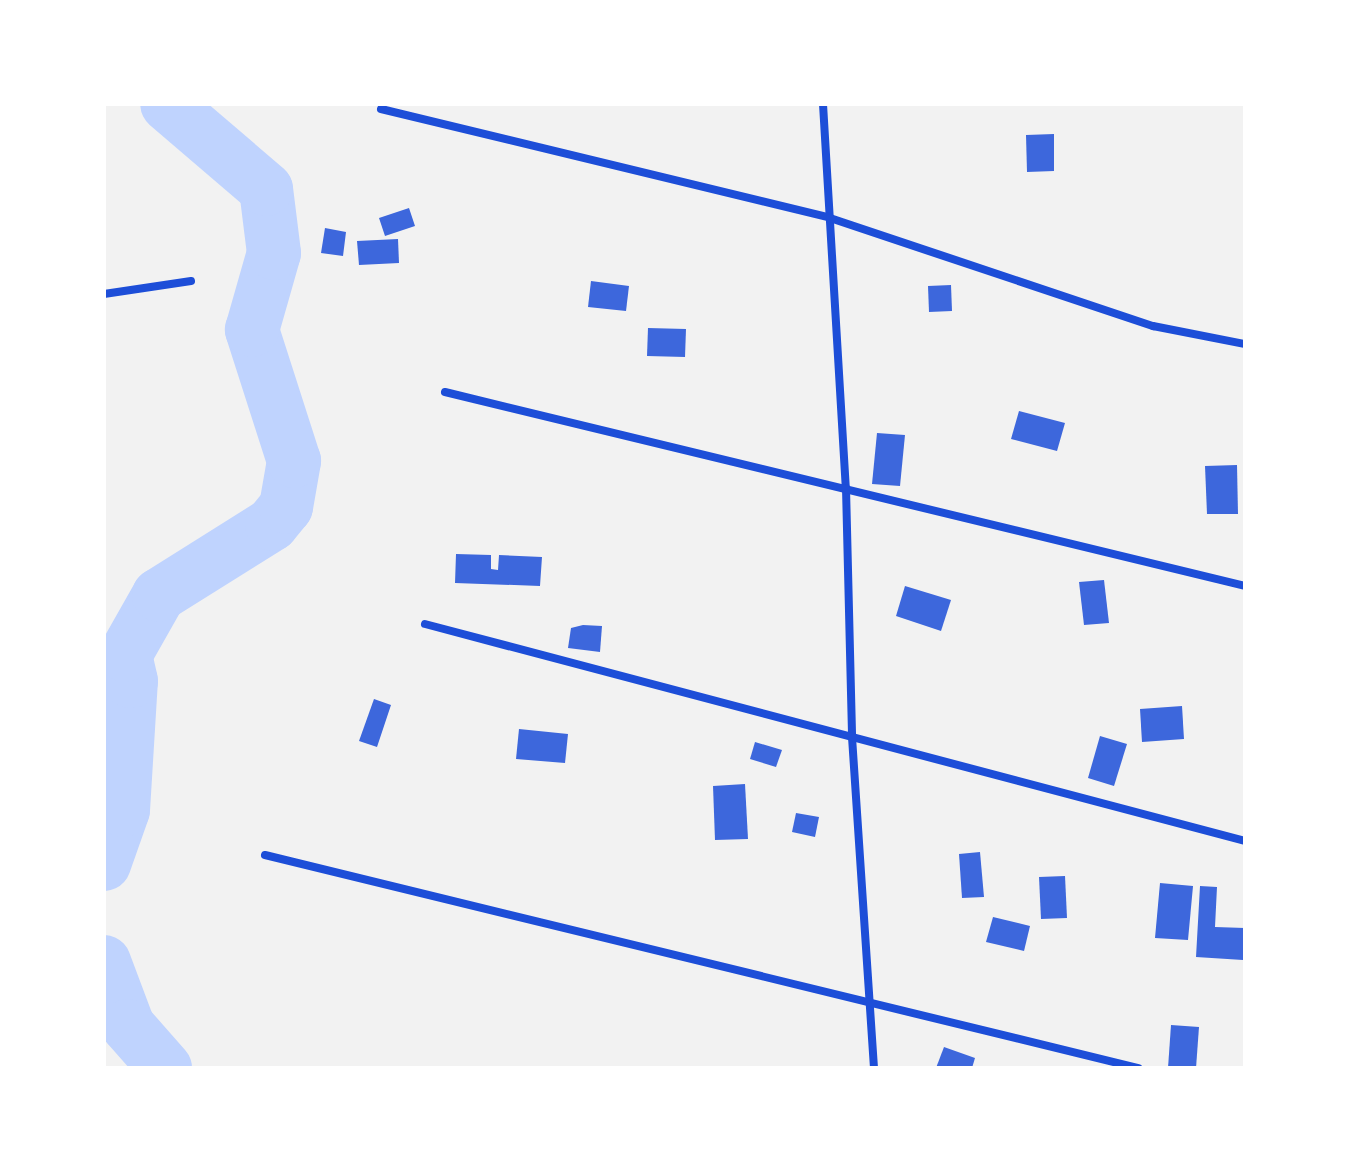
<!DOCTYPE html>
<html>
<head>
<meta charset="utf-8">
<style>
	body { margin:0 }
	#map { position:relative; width:1349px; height:1172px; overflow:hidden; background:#f2f2f2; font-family:"Sofia Sans Condensed",sans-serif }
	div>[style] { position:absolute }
	.river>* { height:54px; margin:-27px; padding:0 27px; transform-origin:27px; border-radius:27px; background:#bfd3fe }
	.building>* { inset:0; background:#3d67dc }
	.minor>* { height:8px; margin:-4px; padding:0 4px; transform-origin:4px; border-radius:4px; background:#1d4ed8 }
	span { translate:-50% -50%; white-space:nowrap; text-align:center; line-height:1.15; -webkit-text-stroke:6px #fff; paint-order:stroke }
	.frame { position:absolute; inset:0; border:106px solid #fff; pointer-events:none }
</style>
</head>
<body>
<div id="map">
	<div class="river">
		<i style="left:104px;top:864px;width:57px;rotate:-70.6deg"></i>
		<i style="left:123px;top:810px;width:129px;rotate:-86.5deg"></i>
		<i style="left:131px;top:681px;width:27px;rotate:-103deg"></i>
		<i style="left:125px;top:655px;width:69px;rotate:-60.5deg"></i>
		<i style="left:159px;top:595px;width:133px;rotate:-32.1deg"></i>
		<i style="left:272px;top:524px;width:22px;rotate:-51deg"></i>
		<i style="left:286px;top:507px;width:47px;rotate:-80.1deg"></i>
		<i style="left:294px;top:461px;width:138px;rotate:-107.8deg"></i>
		<i style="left:252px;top:330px;width:80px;rotate:-74.1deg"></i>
		<i style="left:274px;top:253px;width:64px;rotate:-97.1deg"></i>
		<i style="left:266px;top:189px;width:130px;rotate:-139.4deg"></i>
		<i style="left:104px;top:962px;width:68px;rotate:69.4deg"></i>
		<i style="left:128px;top:1026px;width:56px;rotate:48.6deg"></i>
	</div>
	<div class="building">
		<i style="clip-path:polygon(1054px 134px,1054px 171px,1027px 172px,1026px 135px)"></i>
		<i style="clip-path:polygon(409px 208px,415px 226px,385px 236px,379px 218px)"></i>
		<i style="clip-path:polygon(325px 228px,346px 232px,343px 256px,321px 253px)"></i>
		<i style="clip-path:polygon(398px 239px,399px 263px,359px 265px,357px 241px)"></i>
		<i style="clip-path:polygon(591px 281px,629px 286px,626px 311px,588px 307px)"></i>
		<i style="clip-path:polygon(951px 285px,952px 311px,929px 312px,928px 286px)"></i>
		<i style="clip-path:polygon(648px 328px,686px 329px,685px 357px,647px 356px)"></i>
		<i style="clip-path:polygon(1019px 411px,1065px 423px,1057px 451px,1011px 439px)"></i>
		<i style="clip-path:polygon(877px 433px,905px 435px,900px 486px,872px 484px)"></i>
		<i style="clip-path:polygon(1237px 465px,1238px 514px,1207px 514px,1205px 466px)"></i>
		<i style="clip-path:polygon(456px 554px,491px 555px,491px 569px,498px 570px,499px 555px,542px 557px,540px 586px,455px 583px)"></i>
		<i style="clip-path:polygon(1104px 580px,1109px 623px,1084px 625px,1079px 582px)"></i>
		<i style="clip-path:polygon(905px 586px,951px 600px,941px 631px,896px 616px)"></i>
		<i style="clip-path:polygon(583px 625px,602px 626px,600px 652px,568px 648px,571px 628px)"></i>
		<i style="clip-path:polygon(374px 699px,391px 705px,377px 747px,359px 741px)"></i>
		<i style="clip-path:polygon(1182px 706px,1184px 739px,1142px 742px,1140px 709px)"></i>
		<i style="clip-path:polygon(519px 729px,568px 734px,565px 763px,516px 759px)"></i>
		<i style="clip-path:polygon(1100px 736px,1127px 744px,1114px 786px,1088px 778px)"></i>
		<i style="clip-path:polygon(755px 742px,782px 750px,776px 767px,750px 759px)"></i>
		<i style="clip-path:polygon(745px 784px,748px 839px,715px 840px,713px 786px)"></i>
		<i style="clip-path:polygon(796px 813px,819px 817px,815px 837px,792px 832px)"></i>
		<i style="clip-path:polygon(980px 852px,984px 897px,962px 898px,959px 854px)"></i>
		<i style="clip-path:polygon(1065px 876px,1067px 918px,1041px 919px,1039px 877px)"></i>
		<i style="clip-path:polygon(1160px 883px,1193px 886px,1188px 940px,1155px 938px)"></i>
		<i style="clip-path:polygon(1200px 886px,1217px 887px,1215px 927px,1245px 928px,1243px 960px,1196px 957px)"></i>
		<i style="clip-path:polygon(993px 917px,1030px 926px,1024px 951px,986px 942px)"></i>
		<i style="clip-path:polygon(1171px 1025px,1199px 1027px,1196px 1068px,1168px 1068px)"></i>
		<i style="clip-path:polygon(944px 1047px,975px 1058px,972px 1068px,936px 1068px)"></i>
	</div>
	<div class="minor">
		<i style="left:823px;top:104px;width:385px;rotate:86.6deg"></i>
		<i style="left:846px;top:488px;width:249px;rotate:88.6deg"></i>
		<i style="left:852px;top:737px;width:332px;rotate:86.2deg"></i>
		<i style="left:381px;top:109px;width:462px;rotate:13.6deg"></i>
		<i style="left:830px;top:218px;width:341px;rotate:18.5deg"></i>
		<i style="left:1153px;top:326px;width:94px;rotate:11.1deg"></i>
		<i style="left:104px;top:294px;width:88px;rotate:-8.5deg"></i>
		<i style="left:445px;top:392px;width:823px;rotate:13.63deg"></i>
		<i style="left:425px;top:624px;width:848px;rotate:14.82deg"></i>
		<i style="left:265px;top:855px;width:899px;rotate:13.71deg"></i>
	</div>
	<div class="frame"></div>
</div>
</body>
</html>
